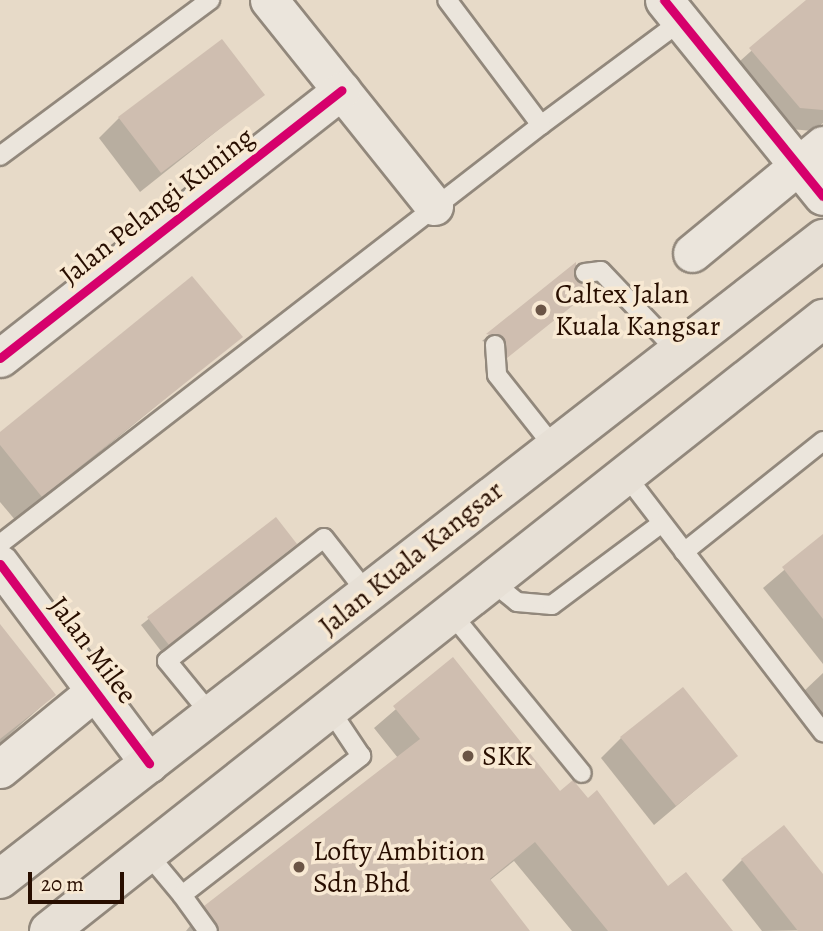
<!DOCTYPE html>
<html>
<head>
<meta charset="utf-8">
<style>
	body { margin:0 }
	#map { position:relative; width:823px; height:931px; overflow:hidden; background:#e7dac8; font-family:Alegreya,serif }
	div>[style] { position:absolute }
	.shadow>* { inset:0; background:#0003 }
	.building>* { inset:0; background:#cfbeb0 }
	.roads { filter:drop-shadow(2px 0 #92887c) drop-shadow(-2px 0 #92887c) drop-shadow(0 2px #92887c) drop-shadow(0 -2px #92887c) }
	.lane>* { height:18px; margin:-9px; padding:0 9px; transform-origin:9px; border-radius:9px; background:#ebe5dc }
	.street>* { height:37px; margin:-18.5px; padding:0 18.5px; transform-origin:18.5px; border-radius:18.5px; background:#ebe5dc }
	.highway>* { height:38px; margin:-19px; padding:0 19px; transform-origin:19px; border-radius:19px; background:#e7e0d6 }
	.cycleway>* { height:9px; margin:-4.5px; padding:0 4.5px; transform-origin:4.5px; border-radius:4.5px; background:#d6006c }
	.dots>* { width:19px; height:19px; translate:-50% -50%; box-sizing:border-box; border:4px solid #f8e9d3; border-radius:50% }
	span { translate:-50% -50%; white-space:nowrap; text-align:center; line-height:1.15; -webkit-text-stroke:7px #f8e9d3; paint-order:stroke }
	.street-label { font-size:28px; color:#280e00 }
	.poi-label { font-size:28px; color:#280e00 }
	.left { translate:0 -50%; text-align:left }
	.scale { position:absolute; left:28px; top:872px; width:96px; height:32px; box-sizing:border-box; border:4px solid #280e00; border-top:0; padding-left:9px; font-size:21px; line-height:24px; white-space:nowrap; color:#280e00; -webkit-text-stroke:5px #f8e9d3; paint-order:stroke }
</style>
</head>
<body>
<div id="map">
	<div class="shadow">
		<i style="clip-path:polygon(808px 0,823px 0,823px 123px,813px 131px,779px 128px,730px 70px)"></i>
		<i style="clip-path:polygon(262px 95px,140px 192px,99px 138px,119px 118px)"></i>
		<i style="clip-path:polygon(574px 265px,575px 282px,590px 285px,501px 363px,498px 345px,482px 341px)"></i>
		<i style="clip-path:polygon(240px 337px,16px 521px,0 502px,0 434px)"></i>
		<i style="clip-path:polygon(275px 519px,295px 544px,161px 651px,141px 625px)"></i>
		<i style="clip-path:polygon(823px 537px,823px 664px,763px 588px)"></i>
		<i style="clip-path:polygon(0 627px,54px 695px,0 743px)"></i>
		<i style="clip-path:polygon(453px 660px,560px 793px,667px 889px,730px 931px,572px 931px,514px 861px,489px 881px,528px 931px,186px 931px,205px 907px,398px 758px,374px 728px)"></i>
		<i style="clip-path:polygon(823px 673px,823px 717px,803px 692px)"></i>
		<i style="clip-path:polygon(621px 738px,736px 756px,654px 825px,601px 758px)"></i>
		<i style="clip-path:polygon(742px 860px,823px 877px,823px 930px,762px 931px,722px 880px)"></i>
	</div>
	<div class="building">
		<i style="clip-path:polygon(806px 0,823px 0,823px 110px,800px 108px,749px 48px)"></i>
		<i style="clip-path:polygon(222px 39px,265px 95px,161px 173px,118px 117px)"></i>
		<i style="clip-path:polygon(576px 262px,576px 280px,596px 287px,507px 358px,504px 338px,486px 334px)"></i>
		<i style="clip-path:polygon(192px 276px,243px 337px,42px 497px,0 445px,0 432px)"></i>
		<i style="clip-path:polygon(276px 517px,297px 544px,169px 645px,147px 617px)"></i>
		<i style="clip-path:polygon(823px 534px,823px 619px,782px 567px)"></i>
		<i style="clip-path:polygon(0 624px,56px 695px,0 739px)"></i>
		<i style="clip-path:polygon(453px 657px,560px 791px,573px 780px,588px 798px,597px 790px,668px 886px,686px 872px,733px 931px,608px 931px,535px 842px,490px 879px,530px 931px,219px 931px,204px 906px,420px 739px,393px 706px)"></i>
		<i style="clip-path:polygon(683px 687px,738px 756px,676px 806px,620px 737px)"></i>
		<i style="clip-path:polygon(784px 825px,823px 874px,823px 931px,798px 931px,741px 859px)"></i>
	</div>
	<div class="roads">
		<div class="lane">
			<i style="left:541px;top:125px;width:174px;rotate:-36.6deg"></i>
			<i style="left:0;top:156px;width:262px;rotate:-36.6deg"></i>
			<i style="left:585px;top:273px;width:16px;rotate:-7deg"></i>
			<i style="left:601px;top:271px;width:110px;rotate:46.5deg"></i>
			<i style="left:495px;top:345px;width:30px;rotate:86deg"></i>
			<i style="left:497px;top:375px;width:90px;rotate:51.7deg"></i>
			<i style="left:624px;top:473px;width:327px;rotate:52.5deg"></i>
			<i style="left:0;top:544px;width:684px;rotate:-37.76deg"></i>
			<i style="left:541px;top:125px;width:156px;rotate:-126.9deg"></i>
			<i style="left:684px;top:552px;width:178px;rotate:-38.6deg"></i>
			<i style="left:490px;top:580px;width:35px;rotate:39deg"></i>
			<i style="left:517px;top:602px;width:35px;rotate:5deg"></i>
			<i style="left:552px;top:605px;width:137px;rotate:-36.7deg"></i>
			<i style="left:450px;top:612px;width:208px;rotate:50.7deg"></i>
			<i style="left:212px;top:716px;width:71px;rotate:-129.3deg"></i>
			<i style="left:167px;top:661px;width:199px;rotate:-38.1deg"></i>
			<i style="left:324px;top:538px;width:70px;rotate:52deg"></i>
			<i style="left:147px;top:853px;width:55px;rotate:50.2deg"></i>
			<i style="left:182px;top:895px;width:227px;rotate:-37.8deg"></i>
			<i style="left:361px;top:756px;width:58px;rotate:-123.7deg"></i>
			<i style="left:182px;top:895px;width:44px;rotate:54.2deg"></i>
		</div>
		<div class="street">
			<i style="left:269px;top:0;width:264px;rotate:51.3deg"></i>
			<i style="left:664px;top:0;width:252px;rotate:51deg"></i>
			<i style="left:692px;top:253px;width:170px;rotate:-39.5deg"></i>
			<i style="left:0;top:358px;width:434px;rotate:-38.1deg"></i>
			<i style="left:0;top:564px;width:249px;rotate:53.2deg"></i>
			<i style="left:0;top:769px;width:123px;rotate:-39.4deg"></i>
		</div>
		<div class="highway">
			<i style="left:0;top:879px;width:1043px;rotate:-37.87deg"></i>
			<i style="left:49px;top:931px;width:987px;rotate:-38.33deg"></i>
		</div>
	</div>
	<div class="cycleway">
		<i style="left:664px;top:0;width:252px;rotate:51deg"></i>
		<i style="left:0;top:358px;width:434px;rotate:-38.1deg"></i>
		<i style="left:0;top:564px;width:249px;rotate:53.2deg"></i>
	</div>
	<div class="dots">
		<i style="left:541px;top:310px;background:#6b5546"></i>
		<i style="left:468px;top:756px;background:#6b5546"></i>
		<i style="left:299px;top:867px;background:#6b5546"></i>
	</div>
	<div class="street-label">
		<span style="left:157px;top:206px;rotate:-38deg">Jalan Pelangi Kuning</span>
		<span style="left:411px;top:558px;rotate:-39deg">Jalan Kuala Kangsar</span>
		<span style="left:93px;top:650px;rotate:53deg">Jalan Milee</span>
	</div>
	<div class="poi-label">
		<span class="left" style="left:555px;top:310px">Caltex Jalan<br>Kuala Kangsar</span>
		<span class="left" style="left:482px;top:756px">SKK</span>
		<span class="left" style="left:313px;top:867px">Lofty Ambition<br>Sdn Bhd</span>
	</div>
	<div class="scale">20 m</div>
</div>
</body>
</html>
